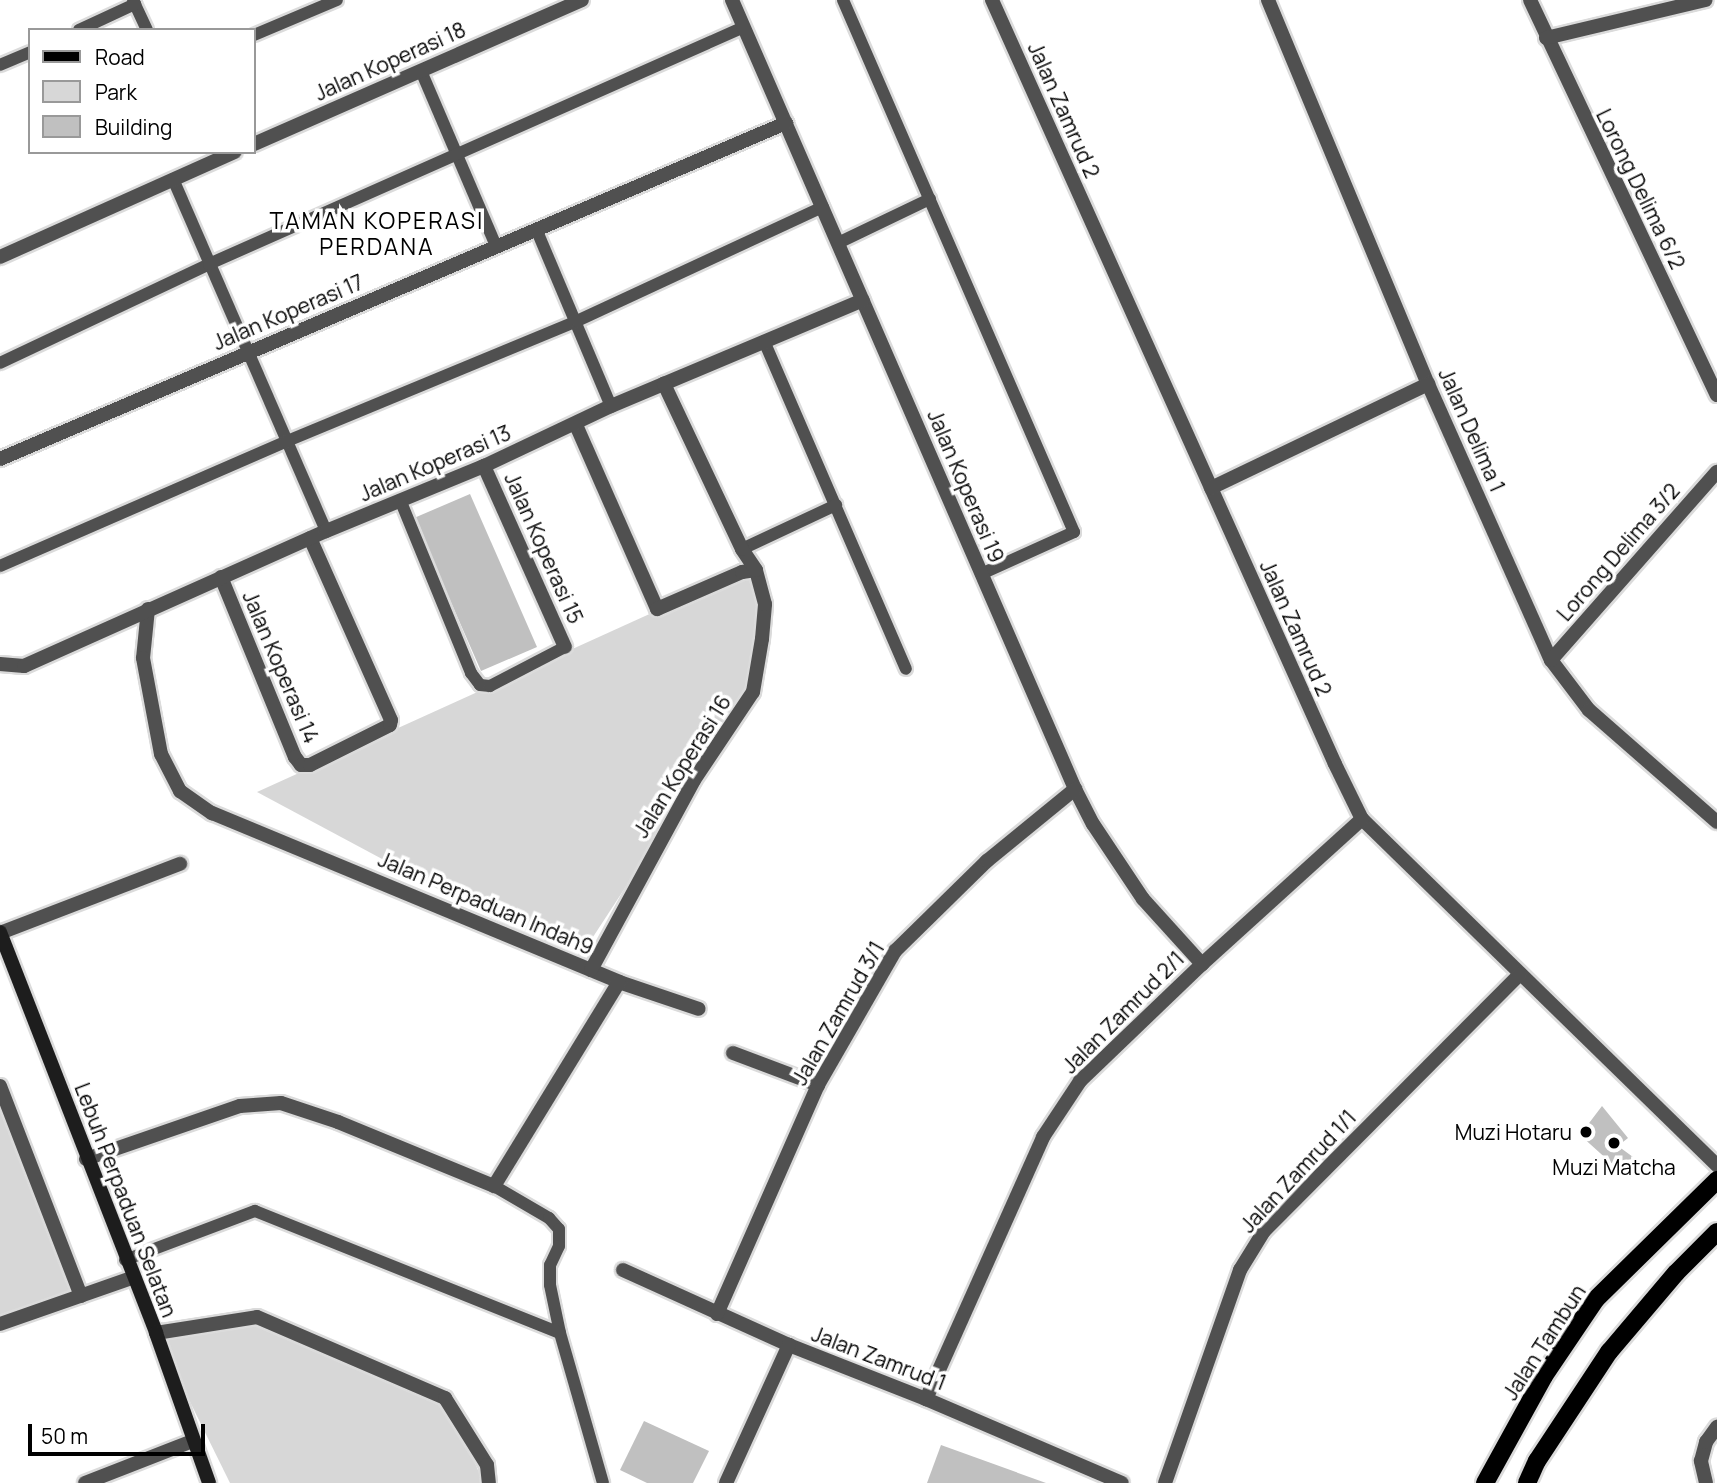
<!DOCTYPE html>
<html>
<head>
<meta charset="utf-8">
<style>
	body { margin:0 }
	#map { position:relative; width:1717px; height:1483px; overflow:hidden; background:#fff; font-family:Manrope,sans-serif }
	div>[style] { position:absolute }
	.green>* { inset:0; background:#d7d7d7 }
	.building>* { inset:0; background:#c0c0c0 }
	.roads { filter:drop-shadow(2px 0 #dbdbdb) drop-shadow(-2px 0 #dbdbdb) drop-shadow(0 2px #dbdbdb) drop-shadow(0 -2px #dbdbdb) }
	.lane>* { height:12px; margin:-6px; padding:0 6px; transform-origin:6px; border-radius:6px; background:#505050 }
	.street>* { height:14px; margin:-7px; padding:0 7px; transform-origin:7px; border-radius:7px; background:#505050 }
	.secondary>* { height:14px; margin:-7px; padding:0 7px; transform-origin:7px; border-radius:7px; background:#1d1d1d }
	.primary>* { height:18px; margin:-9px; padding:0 9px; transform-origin:9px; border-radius:9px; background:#000 }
	.dots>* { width:19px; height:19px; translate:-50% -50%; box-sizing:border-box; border:4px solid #fff; border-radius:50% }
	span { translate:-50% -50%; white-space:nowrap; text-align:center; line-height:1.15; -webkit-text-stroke:7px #fff; paint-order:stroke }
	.street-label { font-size:21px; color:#000 }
	.poi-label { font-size:21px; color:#000 }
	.right { translate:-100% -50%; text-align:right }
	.neighbourhood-label { font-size:23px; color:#000; letter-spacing:2px }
	.legend { position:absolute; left:28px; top:28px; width:228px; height:126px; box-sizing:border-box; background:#fff; border:2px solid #999; margin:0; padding:9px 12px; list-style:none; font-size:21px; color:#000 }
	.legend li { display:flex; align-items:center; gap:14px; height:35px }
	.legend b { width:35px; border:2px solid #999 }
	.scale { position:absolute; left:28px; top:1424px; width:177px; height:32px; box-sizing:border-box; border:4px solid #000; border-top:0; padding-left:9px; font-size:21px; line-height:24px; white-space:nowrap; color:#000; -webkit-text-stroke:5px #fff; paint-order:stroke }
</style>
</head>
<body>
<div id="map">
	<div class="green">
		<i style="clip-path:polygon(742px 572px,761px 590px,753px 692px,576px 963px,257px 792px)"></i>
		<i style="clip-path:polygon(0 1086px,81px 1296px,0 1322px)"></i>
		<i style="clip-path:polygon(257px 1317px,445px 1398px,484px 1483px,230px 1483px,156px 1333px)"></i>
	</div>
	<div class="building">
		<i style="clip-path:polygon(470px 494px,537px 647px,481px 671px,414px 518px)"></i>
		<i style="clip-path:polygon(1602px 1106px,1628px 1138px,1618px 1146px,1633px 1157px,1620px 1171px,1580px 1135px)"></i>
		<i style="clip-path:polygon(644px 1421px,709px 1451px,693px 1483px,647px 1483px,620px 1470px)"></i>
		<i style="clip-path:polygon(941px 1445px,1046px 1483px,927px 1483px)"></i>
	</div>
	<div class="roads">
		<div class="lane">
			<i style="left:133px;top:0;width:33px;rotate:65deg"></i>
			<i style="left:843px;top:0;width:580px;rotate:66.53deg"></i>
			<i style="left:1074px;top:532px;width:102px;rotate:155.7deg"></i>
			<i style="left:79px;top:30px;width:62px;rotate:-24.9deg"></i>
			<i style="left:254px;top:35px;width:90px;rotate:-22.9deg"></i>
			<i style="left:0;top:65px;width:33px;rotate:-23deg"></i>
			<i style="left:421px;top:71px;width:190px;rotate:66.8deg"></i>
			<i style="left:173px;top:179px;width:384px;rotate:66.5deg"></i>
			<i style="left:537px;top:231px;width:190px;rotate:67.1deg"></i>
			<i style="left:838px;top:243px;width:102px;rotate:-25.6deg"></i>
			<i style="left:764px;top:341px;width:357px;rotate:66.6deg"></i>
			<i style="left:0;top:363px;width:231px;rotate:-25.3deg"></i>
			<i style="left:209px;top:264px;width:585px;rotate:-23.89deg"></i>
			<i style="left:401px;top:502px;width:185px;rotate:67.7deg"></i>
			<i style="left:471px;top:673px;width:15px;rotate:53deg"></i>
			<i style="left:480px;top:685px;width:10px;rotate:6deg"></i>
			<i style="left:490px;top:686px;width:85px;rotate:-27.5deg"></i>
			<i style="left:742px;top:549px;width:104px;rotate:-25.1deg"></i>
			<i style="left:0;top:566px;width:311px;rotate:-23.5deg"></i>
			<i style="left:285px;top:442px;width:316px;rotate:-22.5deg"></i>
			<i style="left:577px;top:321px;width:271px;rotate:-24.9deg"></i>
			<i style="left:494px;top:1186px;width:64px;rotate:30.2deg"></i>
			<i style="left:549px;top:1218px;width:15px;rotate:48deg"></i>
			<i style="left:559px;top:1229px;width:17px;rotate:90deg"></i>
			<i style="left:559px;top:1246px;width:21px;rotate:115deg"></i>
			<i style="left:550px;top:1265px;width:20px;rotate:90deg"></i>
			<i style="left:550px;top:1285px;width:49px;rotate:78.2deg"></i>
			<i style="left:560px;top:1333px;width:156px;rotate:74deg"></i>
			<i style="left:125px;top:1260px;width:139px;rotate:-20.7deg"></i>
			<i style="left:255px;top:1211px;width:328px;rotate:21.8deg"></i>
		</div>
		<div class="street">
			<i style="left:732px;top:0;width:860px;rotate:66.5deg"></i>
			<i style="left:1075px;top:789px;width:39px;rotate:63deg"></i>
			<i style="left:1093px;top:824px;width:90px;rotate:56.3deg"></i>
			<i style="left:1143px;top:899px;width:88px;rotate:47.8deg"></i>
			<i style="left:992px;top:0;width:837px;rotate:65.82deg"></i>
			<i style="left:1335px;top:764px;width:61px;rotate:63.9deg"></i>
			<i style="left:1362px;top:819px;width:496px;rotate:44.3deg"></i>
			<i style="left:1268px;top:0;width:416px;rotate:67.4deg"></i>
			<i style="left:1428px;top:384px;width:302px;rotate:66deg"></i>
			<i style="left:1551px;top:660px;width:63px;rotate:52.8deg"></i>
			<i style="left:1589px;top:710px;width:170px;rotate:41.2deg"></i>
			<i style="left:1530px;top:0;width:437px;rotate:64.7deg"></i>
			<i style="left:1546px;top:38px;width:164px;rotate:-13.4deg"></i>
			<i style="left:254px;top:144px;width:358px;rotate:-23.7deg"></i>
			<i style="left:0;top:257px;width:257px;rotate:-24.1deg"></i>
			<i style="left:576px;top:425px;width:201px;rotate:66.2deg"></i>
			<i style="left:657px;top:609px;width:93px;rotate:-23.5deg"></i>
			<i style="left:742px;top:572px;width:14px;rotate:-8deg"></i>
			<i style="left:0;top:459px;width:855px;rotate:-23.15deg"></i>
			<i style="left:484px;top:466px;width:198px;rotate:65.9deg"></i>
			<i style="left:1211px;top:488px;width:241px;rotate:-25.6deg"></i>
			<i style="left:221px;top:577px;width:195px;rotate:67.7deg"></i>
			<i style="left:295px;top:757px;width:10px;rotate:53deg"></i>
			<i style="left:301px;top:765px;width:9px"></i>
			<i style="left:310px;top:765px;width:89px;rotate:-26.6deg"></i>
			<i style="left:390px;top:725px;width:5px;rotate:-79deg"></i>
			<i style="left:391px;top:720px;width:199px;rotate:-114deg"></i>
			<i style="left:148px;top:609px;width:49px;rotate:95.8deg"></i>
			<i style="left:143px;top:658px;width:98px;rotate:79.4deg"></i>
			<i style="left:161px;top:754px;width:42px;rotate:62.8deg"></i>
			<i style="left:180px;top:791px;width:39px;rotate:35deg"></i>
			<i style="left:212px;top:813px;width:441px;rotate:22.5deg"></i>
			<i style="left:619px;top:982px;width:84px;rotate:18.6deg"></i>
			<i style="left:1551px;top:660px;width:251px;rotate:-48.6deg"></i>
			<i style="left:0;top:664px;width:24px;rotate:5deg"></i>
			<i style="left:24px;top:666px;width:331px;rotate:-24.1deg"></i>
			<i style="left:326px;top:531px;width:171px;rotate:-22.4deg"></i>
			<i style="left:484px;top:466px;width:140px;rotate:-25.3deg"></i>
			<i style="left:611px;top:406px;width:273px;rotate:-22.8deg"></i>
			<i style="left:0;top:933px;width:193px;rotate:-21deg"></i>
			<i style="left:591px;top:970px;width:216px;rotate:-61.5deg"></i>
			<i style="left:694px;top:780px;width:106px;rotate:-56.2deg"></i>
			<i style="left:753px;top:692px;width:54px;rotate:-80.4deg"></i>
			<i style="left:762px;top:639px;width:35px;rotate:-85deg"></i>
			<i style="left:765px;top:604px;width:35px;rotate:-105deg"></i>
			<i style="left:756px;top:570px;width:25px;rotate:-124deg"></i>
			<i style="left:742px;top:549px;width:183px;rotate:-115.3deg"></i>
			<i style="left:733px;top:1053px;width:91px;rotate:20.6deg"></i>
			<i style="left:0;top:1086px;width:225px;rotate:68.9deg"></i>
			<i style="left:86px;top:1159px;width:163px;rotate:-19deg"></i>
			<i style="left:240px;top:1106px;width:41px;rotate:-4.2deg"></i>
			<i style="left:281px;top:1103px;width:60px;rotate:18.4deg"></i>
			<i style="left:338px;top:1122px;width:169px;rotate:22.3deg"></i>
			<i style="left:494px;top:1186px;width:239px;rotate:-58.5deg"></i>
			<i style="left:623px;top:1270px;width:182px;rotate:24.3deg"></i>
			<i style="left:789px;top:1345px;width:147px;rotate:21.5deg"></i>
			<i style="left:926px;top:1399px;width:213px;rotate:23.2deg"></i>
			<i style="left:717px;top:1314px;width:250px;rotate:-66.2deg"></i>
			<i style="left:818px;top:1085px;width:155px;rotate:-60.1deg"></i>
			<i style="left:895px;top:951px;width:129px;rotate:-44.4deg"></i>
			<i style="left:987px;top:861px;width:114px;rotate:-39.3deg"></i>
			<i style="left:0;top:1324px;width:139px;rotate:-19.3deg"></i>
			<i style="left:156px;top:1333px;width:102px;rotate:-9deg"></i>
			<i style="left:257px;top:1317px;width:205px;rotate:23.3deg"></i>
			<i style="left:445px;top:1398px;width:79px;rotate:57.9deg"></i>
			<i style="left:487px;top:1465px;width:18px;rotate:84deg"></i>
			<i style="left:926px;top:1399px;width:287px;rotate:-65.9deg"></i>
			<i style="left:1043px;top:1137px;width:67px;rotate:-56.5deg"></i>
			<i style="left:1080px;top:1081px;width:169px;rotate:-43.8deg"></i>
			<i style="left:1202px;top:964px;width:216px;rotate:-42.2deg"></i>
			<i style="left:85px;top:1483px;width:116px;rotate:-21.3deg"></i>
			<i style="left:726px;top:1483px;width:152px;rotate:-65.5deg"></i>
			<i style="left:1165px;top:1483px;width:226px;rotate:-70.6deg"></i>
			<i style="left:1240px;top:1270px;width:46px;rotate:-58.4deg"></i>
			<i style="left:1264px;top:1231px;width:363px;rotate:-45.1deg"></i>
			<i style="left:1706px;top:1483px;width:23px;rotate:-103deg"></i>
			<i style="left:1701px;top:1461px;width:20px;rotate:-75deg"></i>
			<i style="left:1706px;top:1442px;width:19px;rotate:-54deg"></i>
		</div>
		<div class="secondary">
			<i style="left:0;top:932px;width:430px;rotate:68.7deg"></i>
			<i style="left:156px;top:1333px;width:159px;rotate:70.5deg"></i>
		</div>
		<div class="primary">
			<i style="left:1485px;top:1483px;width:122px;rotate:-61.1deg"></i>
			<i style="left:1544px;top:1376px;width:93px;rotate:-56deg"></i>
			<i style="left:1596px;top:1299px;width:170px;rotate:-44.5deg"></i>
			<i style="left:1527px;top:1483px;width:24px;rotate:-66deg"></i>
			<i style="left:1537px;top:1461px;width:131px;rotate:-56.6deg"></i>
			<i style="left:1609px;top:1352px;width:104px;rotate:-49.7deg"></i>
			<i style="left:1676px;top:1273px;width:58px;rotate:-45deg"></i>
		</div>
	</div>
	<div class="dots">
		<i style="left:1586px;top:1132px;background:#000"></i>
		<i style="left:1614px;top:1143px;background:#000"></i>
	</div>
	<div class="street-label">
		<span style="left:390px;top:61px;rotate:-24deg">Jalan Koperasi 18</span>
		<span style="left:1064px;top:110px;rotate:66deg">Jalan Zamrud 2</span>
		<span style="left:1641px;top:189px;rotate:64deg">Lorong Delima 6/2</span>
		<span style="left:288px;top:312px;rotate:-23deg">Jalan Koperasi 17</span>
		<span style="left:1472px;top:430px;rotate:66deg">Jalan Delima 1</span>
		<span style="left:435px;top:463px;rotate:-23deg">Jalan Koperasi 13</span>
		<span style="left:966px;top:486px;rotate:67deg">Jalan Koperasi 19</span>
		<span style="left:544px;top:548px;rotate:66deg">Jalan Koperasi 15</span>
		<span style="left:1618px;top:552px;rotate:-49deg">Lorong Delima 3/2</span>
		<span style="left:1296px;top:628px;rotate:66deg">Jalan Zamrud 2</span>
		<span style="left:281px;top:667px;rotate:67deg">Jalan Koperasi 14</span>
		<span style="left:682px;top:766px;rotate:-58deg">Jalan Koperasi 16</span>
		<span style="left:486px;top:903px;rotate:23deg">Jalan Perpaduan Indah9</span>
		<span style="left:1123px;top:1012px;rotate:-45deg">Jalan Zamrud 2/1</span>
		<span style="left:838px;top:1013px;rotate:-60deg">Jalan Zamrud 3/1</span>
		<span style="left:1298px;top:1171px;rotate:-47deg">Jalan Zamrud 1/1</span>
		<span style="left:126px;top:1200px;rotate:69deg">Lebuh Perpaduan Selatan</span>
		<span style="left:1544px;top:1342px;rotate:-57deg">Jalan Tambun</span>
		<span style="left:879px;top:1358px;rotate:21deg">Jalan Zamrud 1</span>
	</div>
	<div class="poi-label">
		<span class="right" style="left:1572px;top:1132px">Muzi Hotaru</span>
		<span style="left:1614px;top:1167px">Muzi Matcha</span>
	</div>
	<div class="neighbourhood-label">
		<span style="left:377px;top:233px">TAMAN KOPERASI<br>PERDANA</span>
	</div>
	<ul class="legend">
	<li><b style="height:9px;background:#000"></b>Road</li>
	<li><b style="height:19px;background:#d7d7d7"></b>Park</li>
	<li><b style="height:19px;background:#c0c0c0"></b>Building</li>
	</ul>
	<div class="scale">50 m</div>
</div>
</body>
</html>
